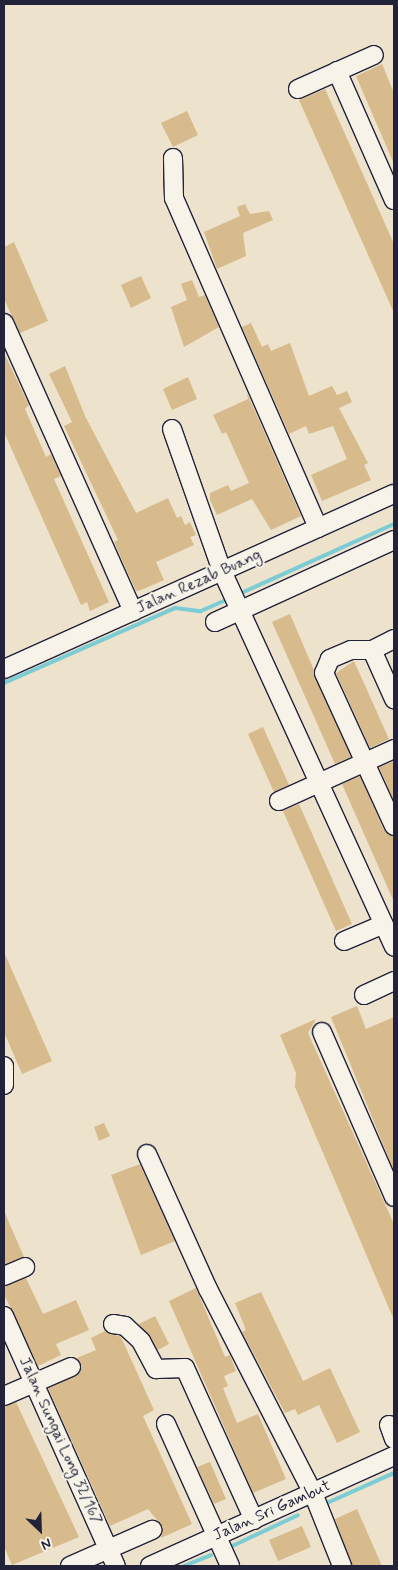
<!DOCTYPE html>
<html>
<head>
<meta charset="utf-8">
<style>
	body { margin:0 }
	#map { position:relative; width:398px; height:1570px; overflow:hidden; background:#ede2cc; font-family:Mynerve,sans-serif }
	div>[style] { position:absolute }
	.stream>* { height:4px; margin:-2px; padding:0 2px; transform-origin:2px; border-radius:2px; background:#7bccd4 }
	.building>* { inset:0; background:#d7bb8c }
	.roads { filter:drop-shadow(1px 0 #22223b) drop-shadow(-1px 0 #22223b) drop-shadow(0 1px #22223b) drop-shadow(0 -1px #22223b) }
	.minor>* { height:18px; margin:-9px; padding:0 9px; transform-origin:9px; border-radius:9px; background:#f7f3e8 }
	span { translate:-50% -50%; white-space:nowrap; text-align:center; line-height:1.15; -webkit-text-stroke:4px #f7f3e8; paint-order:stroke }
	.street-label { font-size:16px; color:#22223b }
	.frame { position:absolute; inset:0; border:5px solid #22223b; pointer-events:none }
	.north { position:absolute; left:15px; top:1505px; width:50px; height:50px; -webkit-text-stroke:4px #f7f3e8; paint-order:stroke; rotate:156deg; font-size:14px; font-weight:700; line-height:20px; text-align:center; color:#22223b }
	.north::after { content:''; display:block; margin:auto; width:18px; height:22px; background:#22223b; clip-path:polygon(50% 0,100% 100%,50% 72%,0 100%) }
</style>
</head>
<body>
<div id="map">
	<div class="stream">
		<i style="left:239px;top:594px;width:170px;rotate:-24.3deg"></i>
		<i style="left:4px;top:683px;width:187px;rotate:-23.7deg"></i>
		<i style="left:175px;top:608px;width:26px;rotate:7deg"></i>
		<i style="left:201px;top:611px;width:32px;rotate:-24deg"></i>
		<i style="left:327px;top:1503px;width:73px;rotate:-24.1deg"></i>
		<i style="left:228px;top:1548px;width:77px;rotate:-25.2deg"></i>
		<i style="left:184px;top:1566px;width:29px;rotate:-22deg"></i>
	</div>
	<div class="building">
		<i style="clip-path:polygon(382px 64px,394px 93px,394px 164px,356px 76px)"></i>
		<i style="clip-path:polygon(325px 89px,394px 244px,394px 313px,299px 100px)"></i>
		<i style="clip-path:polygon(187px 111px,198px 135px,173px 147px,161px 123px)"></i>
		<i style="clip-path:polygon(245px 204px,250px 214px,269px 211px,273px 220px,243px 233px,246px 256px,217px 269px,204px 232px,240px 216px,237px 207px)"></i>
		<i style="clip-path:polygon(14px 242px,48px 321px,20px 333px,4px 299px,4px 247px)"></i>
		<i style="clip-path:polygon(141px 276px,151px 298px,131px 308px,121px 285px)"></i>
		<i style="clip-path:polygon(192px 280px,199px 297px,205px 295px,219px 327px,184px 347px,171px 307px,187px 300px,181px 284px)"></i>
		<i style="clip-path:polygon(251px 323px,262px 347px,268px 344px,271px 351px,290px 343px,309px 396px,332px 386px,337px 395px,347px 391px,352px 402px,339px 408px,368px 463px,364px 465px,371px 480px,322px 501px,311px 475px,347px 459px,333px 426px,309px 434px,306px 426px,289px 434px,242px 327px)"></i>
		<i style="clip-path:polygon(4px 353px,29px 405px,25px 409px,46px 457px,51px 454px,61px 476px,54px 479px,109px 602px,90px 611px,87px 602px,81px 605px,4px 432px)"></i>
		<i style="clip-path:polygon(65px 366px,85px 416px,136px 513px,168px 498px,177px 518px,181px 516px,185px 525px,190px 522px,196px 535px,190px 537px,194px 545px,156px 562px,164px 580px,141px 590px,136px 591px,114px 542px,118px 540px,64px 426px,72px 422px,49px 374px)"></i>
		<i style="clip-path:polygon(188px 377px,197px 399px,172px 410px,163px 389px)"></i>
		<i style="clip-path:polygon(247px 393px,301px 516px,271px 530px,252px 499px,217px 515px,210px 500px,210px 493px,228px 485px,231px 491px,249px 483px,226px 432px,222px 434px,213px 415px,248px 399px)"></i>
		<i style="clip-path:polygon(290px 614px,351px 757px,335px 764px,272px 622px)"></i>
		<i style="clip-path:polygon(354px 661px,389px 739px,370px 748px,336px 673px)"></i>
		<i style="clip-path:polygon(263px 727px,289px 785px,274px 792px,248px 734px)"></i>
		<i style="clip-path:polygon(394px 761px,394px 801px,379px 767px)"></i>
		<i style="clip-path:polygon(360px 776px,384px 830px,394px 836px,394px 902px,342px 784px)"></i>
		<i style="clip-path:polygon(299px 804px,352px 924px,336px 931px,283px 811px)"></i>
		<i style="clip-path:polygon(4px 952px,52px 1061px,22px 1074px,4px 1032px)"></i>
		<i style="clip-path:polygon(357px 1006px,366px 1029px,394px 1017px,394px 1171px,331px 1017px)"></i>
		<i style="clip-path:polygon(316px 1019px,308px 1033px,394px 1224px,394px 1320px,295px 1087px,296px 1073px,280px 1035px)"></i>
		<i style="clip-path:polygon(104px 1123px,110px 1136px,99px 1141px,94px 1127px)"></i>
		<i style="clip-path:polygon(140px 1164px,175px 1241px,141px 1255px,111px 1175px)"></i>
		<i style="clip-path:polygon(4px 1211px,24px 1257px,4px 1265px)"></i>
		<i style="clip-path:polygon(26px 1278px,43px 1314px,76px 1300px,89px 1330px,56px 1344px,61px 1355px,38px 1366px,4px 1294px,4px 1286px)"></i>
		<i style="clip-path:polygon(196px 1288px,225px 1357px,230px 1355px,236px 1371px,224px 1376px,228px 1386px,223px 1388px,237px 1423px,258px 1414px,286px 1479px,253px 1493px,169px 1301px)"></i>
		<i style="clip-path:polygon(261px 1292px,303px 1381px,330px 1368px,360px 1432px,337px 1443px,319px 1405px,298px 1415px,295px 1409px,285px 1413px,242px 1332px,246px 1330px,235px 1303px)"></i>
		<i style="clip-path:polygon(155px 1316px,169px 1344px,158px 1350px,139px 1324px)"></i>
		<i style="clip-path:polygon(105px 1331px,121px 1337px,154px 1410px,143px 1416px,192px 1524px,161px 1538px,161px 1525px,148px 1509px,110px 1526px,48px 1388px,79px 1374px,77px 1358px,96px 1350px,91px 1338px)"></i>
		<i style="clip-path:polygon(16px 1402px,79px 1537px,12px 1565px,4px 1547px,4px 1406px)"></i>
		<i style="clip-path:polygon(210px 1462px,226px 1499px,214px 1504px,197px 1467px)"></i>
		<i style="clip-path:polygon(357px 1509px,382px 1566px,352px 1566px,335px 1519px)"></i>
		<i style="clip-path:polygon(302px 1526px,311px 1547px,278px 1561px,269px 1540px)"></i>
	</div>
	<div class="roads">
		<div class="minor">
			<i style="left:337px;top:71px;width:141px;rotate:66.2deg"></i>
			<i style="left:298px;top:89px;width:83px;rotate:-24.1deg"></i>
			<i style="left:173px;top:158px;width:40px;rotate:88.6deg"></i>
			<i style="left:174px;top:198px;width:360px;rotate:66.4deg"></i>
			<i style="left:4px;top:323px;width:316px;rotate:65.9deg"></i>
			<i style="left:172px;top:429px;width:151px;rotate:70.6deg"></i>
			<i style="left:222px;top:571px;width:413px;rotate:65.4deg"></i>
			<i style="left:215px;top:622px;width:197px;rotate:-24.6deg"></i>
			<i style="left:394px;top:639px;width:25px;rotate:153deg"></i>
			<i style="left:372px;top:650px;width:54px;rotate:65.8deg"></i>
			<i style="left:372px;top:650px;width:21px;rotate:180deg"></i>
			<i style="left:351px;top:650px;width:23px;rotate:157deg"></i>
			<i style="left:330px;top:659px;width:15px;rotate:113deg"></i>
			<i style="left:324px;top:673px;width:168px;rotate:65.4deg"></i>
			<i style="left:4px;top:669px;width:427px;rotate:-24.2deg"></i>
			<i style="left:279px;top:801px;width:126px;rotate:-24.3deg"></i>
			<i style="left:344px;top:941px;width:43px;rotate:-23deg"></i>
			<i style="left:364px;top:995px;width:33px;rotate:-25deg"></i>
			<i style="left:322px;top:1032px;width:180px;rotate:66.4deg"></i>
			<i style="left:4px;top:1066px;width:19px;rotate:90deg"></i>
			<i style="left:147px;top:1154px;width:148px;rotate:65.7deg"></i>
			<i style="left:208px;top:1289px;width:229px;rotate:62.8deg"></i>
			<i style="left:313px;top:1493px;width:79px;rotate:68.3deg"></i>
			<i style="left:4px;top:1276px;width:23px;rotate:-23deg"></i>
			<i style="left:4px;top:1316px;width:274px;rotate:65.9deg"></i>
			<i style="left:113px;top:1324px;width:12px;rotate:9deg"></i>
			<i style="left:125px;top:1326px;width:22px;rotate:43deg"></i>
			<i style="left:141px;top:1341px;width:32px;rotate:62deg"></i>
			<i style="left:156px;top:1369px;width:29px;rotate:-2deg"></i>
			<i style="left:185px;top:1368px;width:167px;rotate:65.6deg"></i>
			<i style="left:4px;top:1396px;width:73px;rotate:-23.4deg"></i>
			<i style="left:166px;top:1424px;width:156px;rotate:65.7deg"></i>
			<i style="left:389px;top:1425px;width:15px;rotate:70deg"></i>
			<i style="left:70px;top:1566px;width:90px;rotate:-23.7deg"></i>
			<i style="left:150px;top:1566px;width:268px;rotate:-24.3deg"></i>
		</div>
	</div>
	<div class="street-label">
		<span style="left:199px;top:582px;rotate:-24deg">Jalan Rezab Buang</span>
		<span style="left:60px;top:1441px;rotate:66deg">Jalan Sungai Long 32/167</span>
		<span style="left:272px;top:1511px;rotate:-24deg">Jalan Sri Gambut</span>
	</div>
	<div class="frame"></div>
	<div class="north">N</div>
</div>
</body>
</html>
